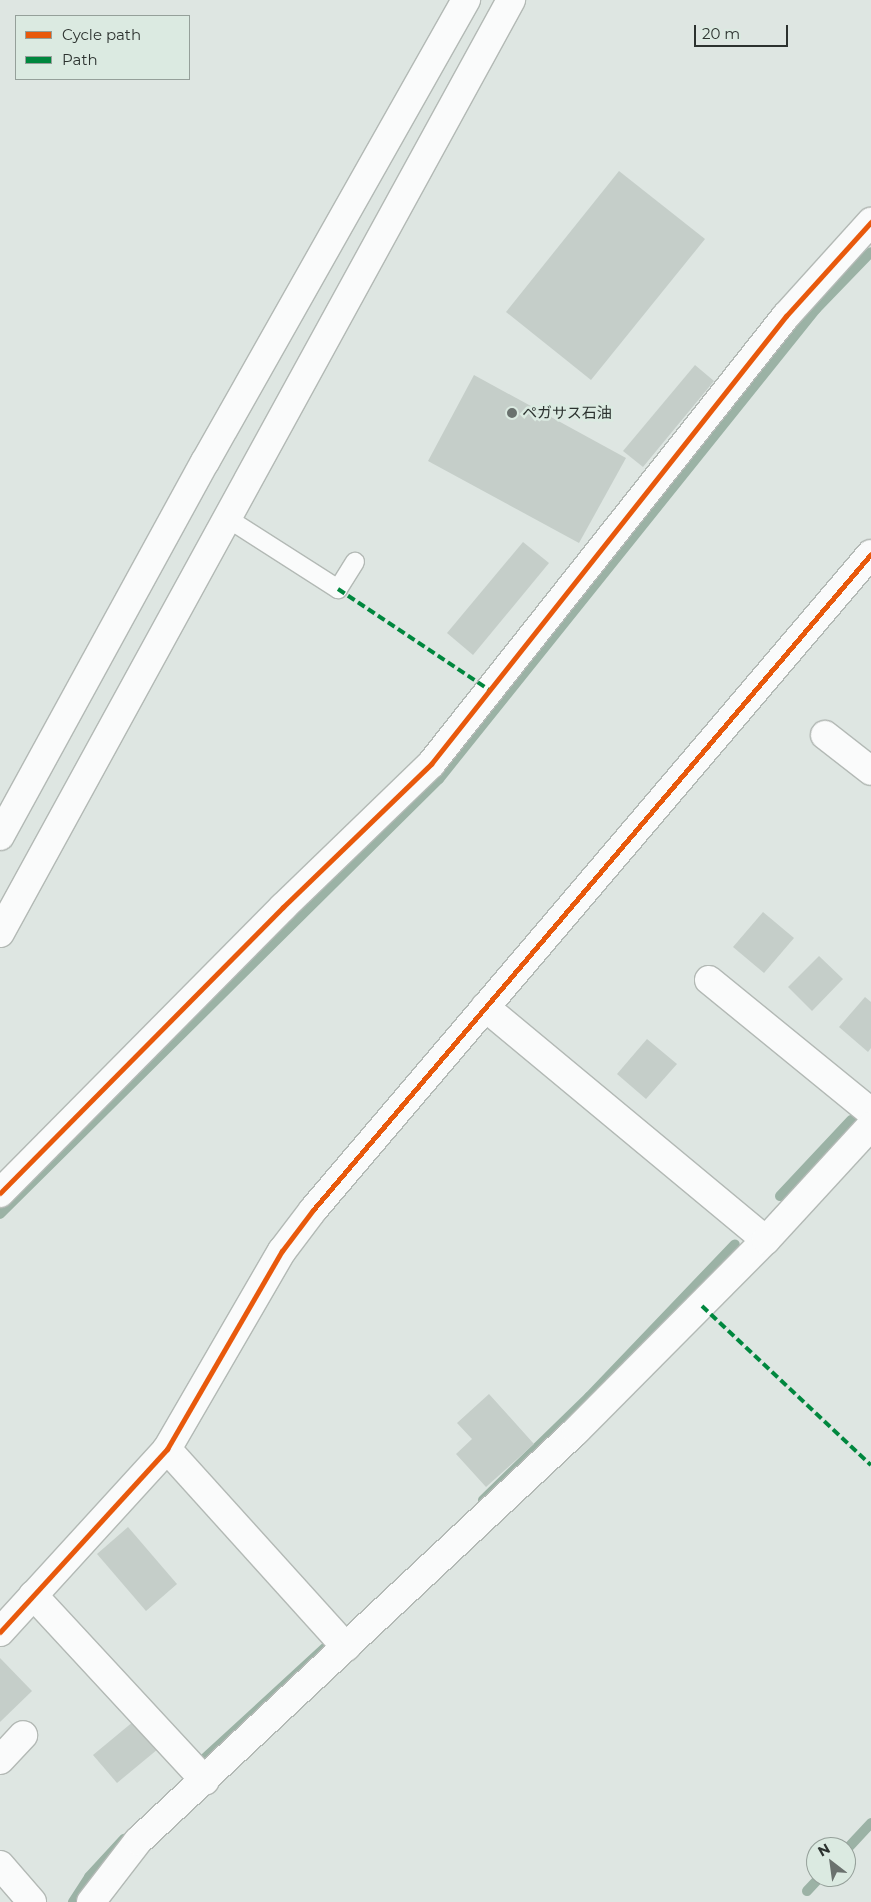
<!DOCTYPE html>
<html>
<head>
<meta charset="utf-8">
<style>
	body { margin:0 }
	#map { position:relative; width:871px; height:1902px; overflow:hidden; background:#dee6e2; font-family:Montserrat,"Noto Sans JP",sans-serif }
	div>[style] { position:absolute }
	.stream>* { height:10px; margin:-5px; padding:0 5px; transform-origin:5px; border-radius:5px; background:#9bb2a5 }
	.building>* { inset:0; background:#c5cec9 }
	.roads { filter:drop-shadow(1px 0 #b3b9b5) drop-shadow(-1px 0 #b3b9b5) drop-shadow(0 1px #b3b9b5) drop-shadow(0 -1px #b3b9b5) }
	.service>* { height:18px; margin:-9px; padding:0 9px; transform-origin:9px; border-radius:9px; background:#fafbfb }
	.minor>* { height:28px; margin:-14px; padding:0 14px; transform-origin:14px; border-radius:14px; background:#fafbfb }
	.tertiary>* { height:28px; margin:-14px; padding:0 14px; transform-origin:14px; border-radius:14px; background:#fafbfb }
	.quiet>* { height:4px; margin-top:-2px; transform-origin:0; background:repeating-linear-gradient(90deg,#00873e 0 8px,transparent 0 12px) }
	.cycleway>* { height:5px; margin:-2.5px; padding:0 2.5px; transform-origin:2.5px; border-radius:2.5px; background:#e8590c }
	.dots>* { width:14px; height:14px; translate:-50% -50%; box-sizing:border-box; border:2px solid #dbeae1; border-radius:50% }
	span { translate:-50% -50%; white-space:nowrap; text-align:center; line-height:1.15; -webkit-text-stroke:5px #dbeae1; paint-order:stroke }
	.poi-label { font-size:15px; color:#2c322f }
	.left { translate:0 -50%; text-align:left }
	.legend { position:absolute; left:15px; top:15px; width:175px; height:65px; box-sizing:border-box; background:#dbeae1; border:1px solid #95a09a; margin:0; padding:6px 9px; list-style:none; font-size:15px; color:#2c322f }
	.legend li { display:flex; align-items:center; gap:10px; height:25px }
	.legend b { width:25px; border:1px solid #95a09a }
	.north { position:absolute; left:806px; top:1837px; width:50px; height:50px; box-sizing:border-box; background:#dbeae1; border:1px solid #95a09a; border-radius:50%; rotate:330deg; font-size:14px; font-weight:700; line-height:20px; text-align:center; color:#2c322f }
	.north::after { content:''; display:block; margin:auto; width:18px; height:22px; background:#6a716e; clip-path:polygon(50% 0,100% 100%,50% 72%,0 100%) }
	.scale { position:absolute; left:694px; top:25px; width:94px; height:22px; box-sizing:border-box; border:2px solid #2c322f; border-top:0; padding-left:6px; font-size:15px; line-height:18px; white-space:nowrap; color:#2c322f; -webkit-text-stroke:4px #dbeae1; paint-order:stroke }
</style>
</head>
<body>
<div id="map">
	<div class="stream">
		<i style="left:780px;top:1196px;width:104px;rotate:-46.9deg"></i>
		<i style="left:0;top:1214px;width:618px;rotate:-44.74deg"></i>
		<i style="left:439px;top:779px;width:603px;rotate:-51.27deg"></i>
		<i style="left:816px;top:309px;width:79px;rotate:-46deg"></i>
		<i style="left:483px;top:1500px;width:148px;rotate:-44.2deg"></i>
		<i style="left:589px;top:1397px;width:211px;rotate:-46.3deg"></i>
		<i style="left:204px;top:1759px;width:167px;rotate:-42.6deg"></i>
		<i style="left:846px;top:1850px;width:37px;rotate:-47deg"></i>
		<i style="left:807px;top:1891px;width:19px;rotate:-47deg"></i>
		<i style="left:73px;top:1902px;width:30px;rotate:-57deg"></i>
		<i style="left:89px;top:1877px;width:52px;rotate:-47.4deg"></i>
	</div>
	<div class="building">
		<i style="clip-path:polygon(619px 171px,705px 239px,591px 380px,506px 312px)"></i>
		<i style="clip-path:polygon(695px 365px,714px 381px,643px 467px,623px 451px)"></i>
		<i style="clip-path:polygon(474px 375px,626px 458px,579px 543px,428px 461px)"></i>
		<i style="clip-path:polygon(523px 542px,549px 563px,473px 655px,447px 633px)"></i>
		<i style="clip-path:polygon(763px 912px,794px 938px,764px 973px,733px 947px)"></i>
		<i style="clip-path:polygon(819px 956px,843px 979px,812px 1011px,788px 987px)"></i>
		<i style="clip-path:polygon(865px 997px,871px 1002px,871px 1048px,868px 1052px,839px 1027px)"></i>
		<i style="clip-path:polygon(647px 1039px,677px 1064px,646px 1099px,617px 1074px)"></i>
		<i style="clip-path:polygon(489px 1394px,534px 1444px,486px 1487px,456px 1454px,472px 1439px,457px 1423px)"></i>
		<i style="clip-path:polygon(128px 1527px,177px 1584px,146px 1611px,97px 1554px)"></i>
		<i style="clip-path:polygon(0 1658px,32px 1691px,0 1722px)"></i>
		<i style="clip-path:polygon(134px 1721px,158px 1749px,117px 1783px,93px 1755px)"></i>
	</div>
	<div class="roads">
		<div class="service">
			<i style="left:227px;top:518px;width:132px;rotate:32.6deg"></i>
			<i style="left:338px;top:589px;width:32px;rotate:-58deg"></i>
		</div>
		<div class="minor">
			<i style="left:825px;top:735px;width:58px;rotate:38deg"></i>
			<i style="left:709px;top:980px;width:209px;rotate:39.2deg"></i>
			<i style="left:485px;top:1007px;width:365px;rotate:39.7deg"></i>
			<i style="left:0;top:1193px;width:402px;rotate:-45.3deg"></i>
			<i style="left:283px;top:907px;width:206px;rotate:-44deg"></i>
			<i style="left:431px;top:764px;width:572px;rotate:-51.61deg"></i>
			<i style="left:786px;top:316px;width:127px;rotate:-47.9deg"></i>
			<i style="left:167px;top:1449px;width:267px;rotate:47.9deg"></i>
			<i style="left:33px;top:1595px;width:253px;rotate:47.2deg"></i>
			<i style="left:0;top:1632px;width:248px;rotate:-47.6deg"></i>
			<i style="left:167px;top:1449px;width:229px;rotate:-59.9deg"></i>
			<i style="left:282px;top:1251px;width:51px;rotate:-52.9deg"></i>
			<i style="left:313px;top:1210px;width:861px;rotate:-49.62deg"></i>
			<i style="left:0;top:1760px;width:34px;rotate:-47deg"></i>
			<i style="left:0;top:1865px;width:49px;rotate:49.1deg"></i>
			<i style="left:91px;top:1902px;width:77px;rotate:-52.4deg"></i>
			<i style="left:138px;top:1841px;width:600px;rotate:-43.11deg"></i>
			<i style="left:576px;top:1431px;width:269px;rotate:-45.2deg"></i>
			<i style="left:766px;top:1240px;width:155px;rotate:-47.4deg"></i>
		</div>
		<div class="tertiary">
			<i style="left:0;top:836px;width:426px;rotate:-61.3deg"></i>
			<i style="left:205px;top:462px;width:531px;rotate:-60.54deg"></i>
			<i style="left:0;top:933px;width:1064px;rotate:-61.29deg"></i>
		</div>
	</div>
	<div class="quiet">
		<i style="left:338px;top:589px;width:184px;rotate:33.7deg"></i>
		<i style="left:702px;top:1306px;width:232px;rotate:43.3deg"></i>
	</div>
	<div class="cycleway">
		<i style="left:0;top:1193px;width:402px;rotate:-45.3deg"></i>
		<i style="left:283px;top:907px;width:206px;rotate:-44deg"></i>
		<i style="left:431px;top:764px;width:572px;rotate:-51.61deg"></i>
		<i style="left:786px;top:316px;width:127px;rotate:-47.9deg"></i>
		<i style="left:0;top:1632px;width:248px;rotate:-47.6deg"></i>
		<i style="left:167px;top:1449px;width:229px;rotate:-59.9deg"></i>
		<i style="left:282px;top:1251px;width:51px;rotate:-52.9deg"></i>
		<i style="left:313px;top:1210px;width:861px;rotate:-49.62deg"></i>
	</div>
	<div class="dots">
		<i style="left:512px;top:413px;background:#6a716e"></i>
	</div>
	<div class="poi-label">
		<span class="left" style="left:522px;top:413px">ペガサス石油</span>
	</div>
	<ul class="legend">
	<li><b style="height:6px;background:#e8590c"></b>Cycle path</li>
	<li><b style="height:6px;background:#00873e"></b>Path</li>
	</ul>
	<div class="north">N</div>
	<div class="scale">20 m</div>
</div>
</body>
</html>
